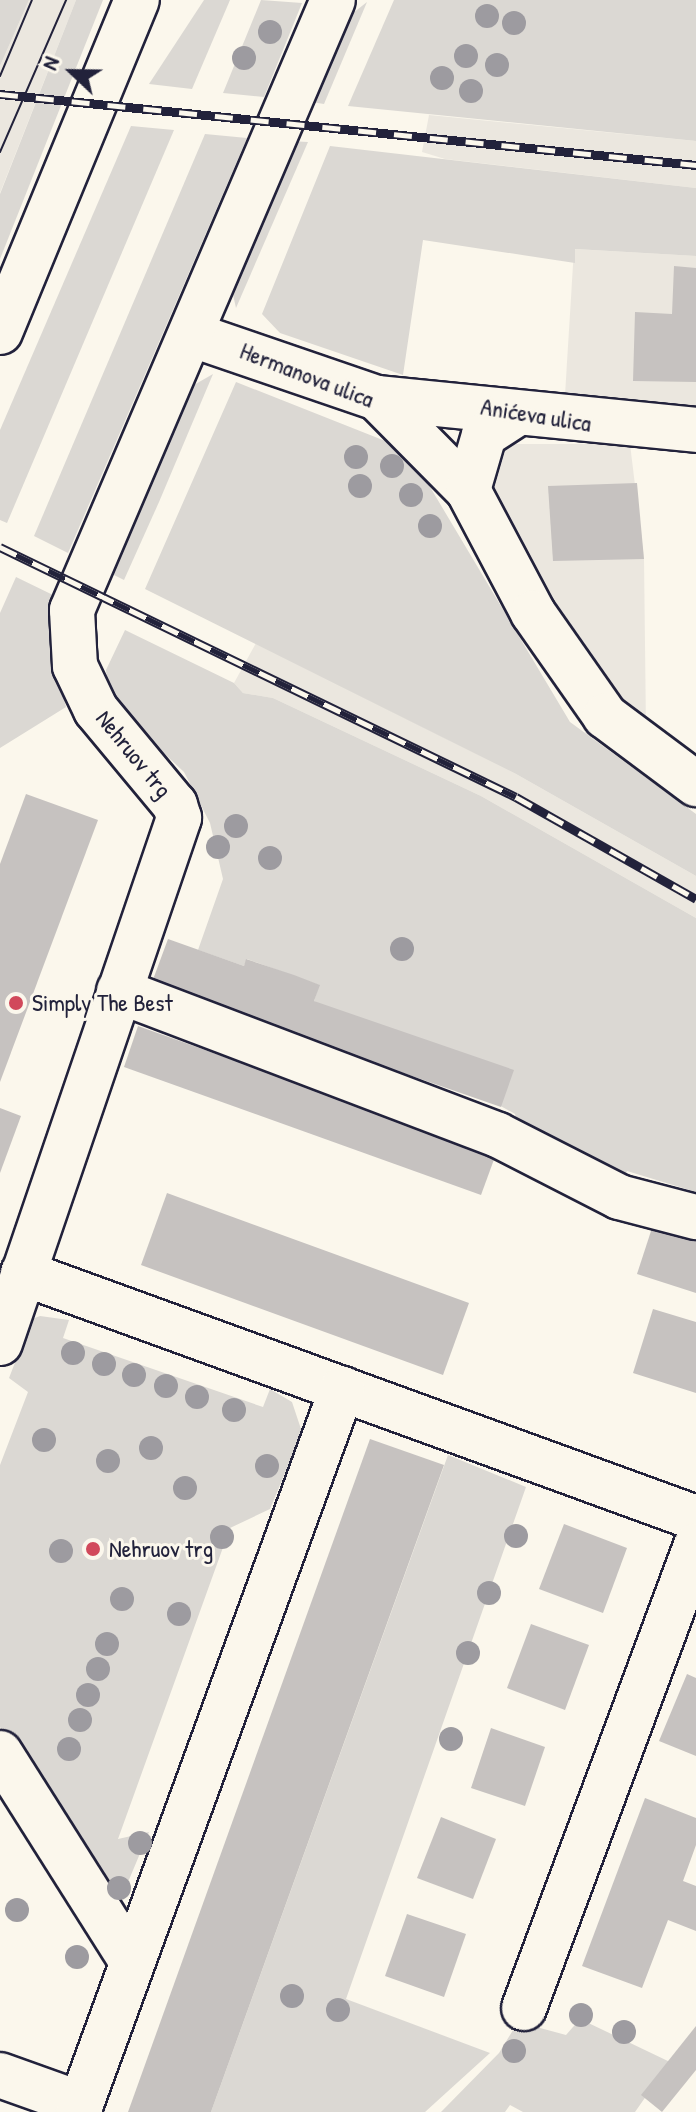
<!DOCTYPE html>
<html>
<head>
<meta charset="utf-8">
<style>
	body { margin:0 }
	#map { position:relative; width:696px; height:2112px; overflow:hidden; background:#fbf7ec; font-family:"Patrick Hand",sans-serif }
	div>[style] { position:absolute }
	.built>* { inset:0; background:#ebe7df }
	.green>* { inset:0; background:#dbd8d3 }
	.building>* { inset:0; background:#c6c2c0 }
	.roads { filter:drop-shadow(2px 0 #22223b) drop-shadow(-2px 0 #22223b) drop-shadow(0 2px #22223b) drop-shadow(0 -2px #22223b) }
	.minor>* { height:44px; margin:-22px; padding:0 22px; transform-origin:22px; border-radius:22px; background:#fbf7ec }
	.major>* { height:44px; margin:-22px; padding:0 22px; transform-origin:22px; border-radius:22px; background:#fbf7ec }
	.tram>* { height:2px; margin:-1px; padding:0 1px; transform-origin:1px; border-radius:1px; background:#22223b }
	.rail>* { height:9px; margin-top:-4.5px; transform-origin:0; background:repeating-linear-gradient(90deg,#fbf7ec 0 18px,#22223b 0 36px); box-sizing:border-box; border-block:2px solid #22223b }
	.trees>* { width:24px; height:24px; margin:-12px; border-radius:50%; background:#9d9ba0 }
	.dots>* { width:22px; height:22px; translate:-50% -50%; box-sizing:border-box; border:4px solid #fbf7ec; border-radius:50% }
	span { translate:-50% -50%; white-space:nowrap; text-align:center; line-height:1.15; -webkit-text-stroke:6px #fbf7ec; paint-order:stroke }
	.street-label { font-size:24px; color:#22223b }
	.poi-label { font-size:24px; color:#22223b }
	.left { translate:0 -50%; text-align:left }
	.north { position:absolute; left:32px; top:32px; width:80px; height:80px; -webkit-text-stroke:6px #fbf7ec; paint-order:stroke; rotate:292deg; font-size:22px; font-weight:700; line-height:32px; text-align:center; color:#22223b }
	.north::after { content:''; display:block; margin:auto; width:28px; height:36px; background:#22223b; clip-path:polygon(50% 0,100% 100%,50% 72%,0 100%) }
</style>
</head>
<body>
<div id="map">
	<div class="built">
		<i style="clip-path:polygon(29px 0,76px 0,0 193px,0 66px)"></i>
		<i style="clip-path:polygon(429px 115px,696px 141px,696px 188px,445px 159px,422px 152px)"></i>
		<i style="clip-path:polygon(574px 249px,696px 256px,696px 413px,565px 395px)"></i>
		<i style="clip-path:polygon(497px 444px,630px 444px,644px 559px,646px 729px,605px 689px,564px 632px,482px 473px)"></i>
		<i style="clip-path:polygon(256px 643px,516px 774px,696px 876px,696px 918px,481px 796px,273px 698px,243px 693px,234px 683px)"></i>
	</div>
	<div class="green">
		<i style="clip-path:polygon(0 0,29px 0,0 66px)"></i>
		<i style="clip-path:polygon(76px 0,103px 0,0 259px,0 194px)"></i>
		<i style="clip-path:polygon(204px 0,230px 0,192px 89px,149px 84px)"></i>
		<i style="clip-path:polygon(261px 0,302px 3px,264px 97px,223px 93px)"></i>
		<i style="clip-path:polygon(394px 0,696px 0,696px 141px,348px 106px)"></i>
		<i style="clip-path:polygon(367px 2px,324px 104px,305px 101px,348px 17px)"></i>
		<i style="clip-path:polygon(131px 126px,174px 130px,7px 523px,0 520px,0 430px)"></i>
		<i style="clip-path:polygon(205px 134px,247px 138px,68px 553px,34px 536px)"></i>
		<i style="clip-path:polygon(288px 141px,308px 142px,236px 308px,232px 290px)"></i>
		<i style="clip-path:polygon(330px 146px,696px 188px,696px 256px,575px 249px,575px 263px,423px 240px,403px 375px,280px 333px,262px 314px)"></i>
		<i style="clip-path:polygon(213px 374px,159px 502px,124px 580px,106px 571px,187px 389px)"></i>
		<i style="clip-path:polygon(236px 382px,408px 450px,570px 722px,696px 814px,696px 876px,516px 774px,145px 589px)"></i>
		<i style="clip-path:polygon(16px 577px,53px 595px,52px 647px,66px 707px,0 748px,0 613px)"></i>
		<i style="clip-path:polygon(125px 630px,234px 683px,243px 693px,273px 698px,481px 796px,696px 918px,696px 1192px,627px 1171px,622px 1183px,519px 1136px,515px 1114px,314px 1001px,319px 985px,247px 959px,244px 966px,198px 950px,223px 879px,210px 823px,184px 772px,136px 727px,107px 682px,106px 670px)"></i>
		<i style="clip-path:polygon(40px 1316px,69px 1320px,63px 1338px,263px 1407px,270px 1389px,292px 1402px,302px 1432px,270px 1509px,230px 1528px,118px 1839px,149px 1832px,118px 1906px,0 1727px,0 1465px,28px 1392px,9px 1378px,32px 1319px)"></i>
		<i style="clip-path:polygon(448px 1455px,526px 1487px,346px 1999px,490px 2053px,425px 2112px,211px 2112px)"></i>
		<i style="clip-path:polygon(580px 2019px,670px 2062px,635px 2112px,523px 2112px,510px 2105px,505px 2112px,441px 2112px,499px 2053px,518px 2022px,566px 2035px)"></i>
	</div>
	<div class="building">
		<i style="clip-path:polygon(674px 266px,696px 268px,696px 382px,633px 381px,635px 312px,672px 314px)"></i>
		<i style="clip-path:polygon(637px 483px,644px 559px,553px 561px,548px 486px)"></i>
		<i style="clip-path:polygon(26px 794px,98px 820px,0 1082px,0 864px)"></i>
		<i style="clip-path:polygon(168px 939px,244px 966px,246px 959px,294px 975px,320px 985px,314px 1001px,514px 1070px,501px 1107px,151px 985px)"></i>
		<i style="clip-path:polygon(138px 1026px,496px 1154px,481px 1195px,124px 1067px)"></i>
		<i style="clip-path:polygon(0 1108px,21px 1116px,0 1173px)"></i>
		<i style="clip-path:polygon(167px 1193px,469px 1303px,443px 1375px,141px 1265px)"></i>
		<i style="clip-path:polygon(652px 1228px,696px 1242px,696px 1293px,637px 1274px)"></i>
		<i style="clip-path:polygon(653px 1309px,696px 1322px,696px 1393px,633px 1373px)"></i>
		<i style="clip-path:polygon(370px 1439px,444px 1465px,211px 2112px,128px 2112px)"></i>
		<i style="clip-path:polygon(564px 1524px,627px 1548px,603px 1613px,539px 1589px)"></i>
		<i style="clip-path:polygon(531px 1624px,589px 1645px,565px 1710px,507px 1688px)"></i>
		<i style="clip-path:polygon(687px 1674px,696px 1678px,696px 1756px,659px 1741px)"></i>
		<i style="clip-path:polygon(491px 1728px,545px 1747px,525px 1806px,471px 1788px)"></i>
		<i style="clip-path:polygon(645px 1798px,696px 1818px,696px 1845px,683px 1881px,696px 1886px,696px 1931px,668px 1920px,642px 1988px,582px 1966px)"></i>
		<i style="clip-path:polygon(441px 1817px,496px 1839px,473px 1899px,417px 1878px)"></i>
		<i style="clip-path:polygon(407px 1914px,466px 1934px,444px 1997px,385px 1976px)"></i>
		<i style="clip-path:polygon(696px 2026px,696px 2070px,662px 2112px,641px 2095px)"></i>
	</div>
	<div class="roads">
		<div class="minor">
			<i style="left:193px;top:335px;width:194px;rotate:18.9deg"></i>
			<i style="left:377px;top:398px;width:129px;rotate:45.3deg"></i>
			<i style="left:468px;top:490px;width:139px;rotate:62.1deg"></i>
			<i style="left:533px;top:613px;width:126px;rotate:55deg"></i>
			<i style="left:605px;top:716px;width:114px;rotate:36.8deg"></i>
			<i style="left:377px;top:398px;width:321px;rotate:5.7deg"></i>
			<i style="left:468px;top:490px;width:57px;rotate:-73.8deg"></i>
			<i style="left:484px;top:435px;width:40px;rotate:-32.9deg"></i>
			<i style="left:119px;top:991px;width:405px;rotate:20.8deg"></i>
			<i style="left:498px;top:1135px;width:136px;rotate:27.1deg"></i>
			<i style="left:619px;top:1197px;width:80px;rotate:14.6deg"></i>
			<i style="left:23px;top:1273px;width:716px;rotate:20deg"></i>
			<i style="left:0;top:1343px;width:555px;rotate:-71.17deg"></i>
			<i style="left:179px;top:818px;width:14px;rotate:-107deg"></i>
			<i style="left:175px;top:805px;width:124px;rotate:-129.7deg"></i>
			<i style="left:96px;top:710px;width:49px;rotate:-115.5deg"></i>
			<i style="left:75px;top:666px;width:56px;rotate:-93.1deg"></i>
			<i style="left:72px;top:610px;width:663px;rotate:-66.84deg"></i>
			<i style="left:0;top:1753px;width:245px;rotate:57.7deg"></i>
			<i style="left:524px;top:2008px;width:493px;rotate:-69.6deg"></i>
			<i style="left:0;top:2075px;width:86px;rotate:19.7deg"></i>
			<i style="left:78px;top:2112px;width:770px;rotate:-69.94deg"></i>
		</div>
		<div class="major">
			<i style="left:0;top:332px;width:359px;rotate:-67.6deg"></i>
		</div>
	</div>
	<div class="tram">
		<i style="left:0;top:76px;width:82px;rotate:-67.2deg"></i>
		<i style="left:0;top:152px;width:166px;rotate:-66.5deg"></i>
	</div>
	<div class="rail">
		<i style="left:0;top:94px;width:700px;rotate:5.82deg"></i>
		<i style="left:0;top:547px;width:573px;rotate:25.85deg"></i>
		<i style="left:516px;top:797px;width:207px;rotate:29.5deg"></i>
	</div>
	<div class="trees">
		<i style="left:487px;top:16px"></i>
		<i style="left:514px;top:23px"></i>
		<i style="left:270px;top:32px"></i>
		<i style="left:466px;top:56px"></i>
		<i style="left:244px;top:58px"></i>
		<i style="left:497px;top:65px"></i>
		<i style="left:442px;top:78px"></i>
		<i style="left:471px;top:91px"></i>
		<i style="left:356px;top:457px"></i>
		<i style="left:392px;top:466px"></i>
		<i style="left:360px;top:486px"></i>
		<i style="left:411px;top:495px"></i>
		<i style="left:430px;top:526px"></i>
		<i style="left:236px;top:826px"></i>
		<i style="left:218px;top:847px"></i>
		<i style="left:270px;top:858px"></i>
		<i style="left:402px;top:949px"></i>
		<i style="left:73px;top:1353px"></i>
		<i style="left:104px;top:1364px"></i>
		<i style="left:134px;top:1375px"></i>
		<i style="left:166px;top:1386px"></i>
		<i style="left:197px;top:1397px"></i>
		<i style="left:234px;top:1410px"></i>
		<i style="left:44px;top:1440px"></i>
		<i style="left:151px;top:1448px"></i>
		<i style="left:108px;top:1461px"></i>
		<i style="left:267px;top:1466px"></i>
		<i style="left:185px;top:1488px"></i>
		<i style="left:516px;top:1536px"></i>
		<i style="left:222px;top:1537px"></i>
		<i style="left:61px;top:1551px"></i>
		<i style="left:489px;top:1593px"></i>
		<i style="left:122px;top:1599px"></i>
		<i style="left:179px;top:1614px"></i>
		<i style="left:107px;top:1644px"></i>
		<i style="left:468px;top:1653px"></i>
		<i style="left:98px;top:1669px"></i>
		<i style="left:88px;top:1695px"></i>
		<i style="left:80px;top:1720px"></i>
		<i style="left:451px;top:1739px"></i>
		<i style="left:69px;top:1749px"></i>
		<i style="left:140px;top:1843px"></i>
		<i style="left:119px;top:1888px"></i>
		<i style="left:17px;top:1910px"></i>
		<i style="left:77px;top:1957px"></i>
		<i style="left:292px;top:1996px"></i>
		<i style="left:338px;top:2010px"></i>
		<i style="left:581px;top:2015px"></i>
		<i style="left:624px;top:2032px"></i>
		<i style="left:514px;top:2051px"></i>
	</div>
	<div class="dots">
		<i style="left:16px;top:1003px;background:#d1495b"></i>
		<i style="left:93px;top:1549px;background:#d1495b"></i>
	</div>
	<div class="street-label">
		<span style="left:307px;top:375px;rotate:21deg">Hermanova ulica</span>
		<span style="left:536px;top:415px;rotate:9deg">Anićeva ulica</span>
		<span style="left:134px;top:754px;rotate:51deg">Nehruov trg</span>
	</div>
	<div class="poi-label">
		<span class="left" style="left:32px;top:1003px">Simply The Best</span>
		<span class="left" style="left:109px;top:1549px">Nehruov trg</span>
	</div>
	<div class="north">N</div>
</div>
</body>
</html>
